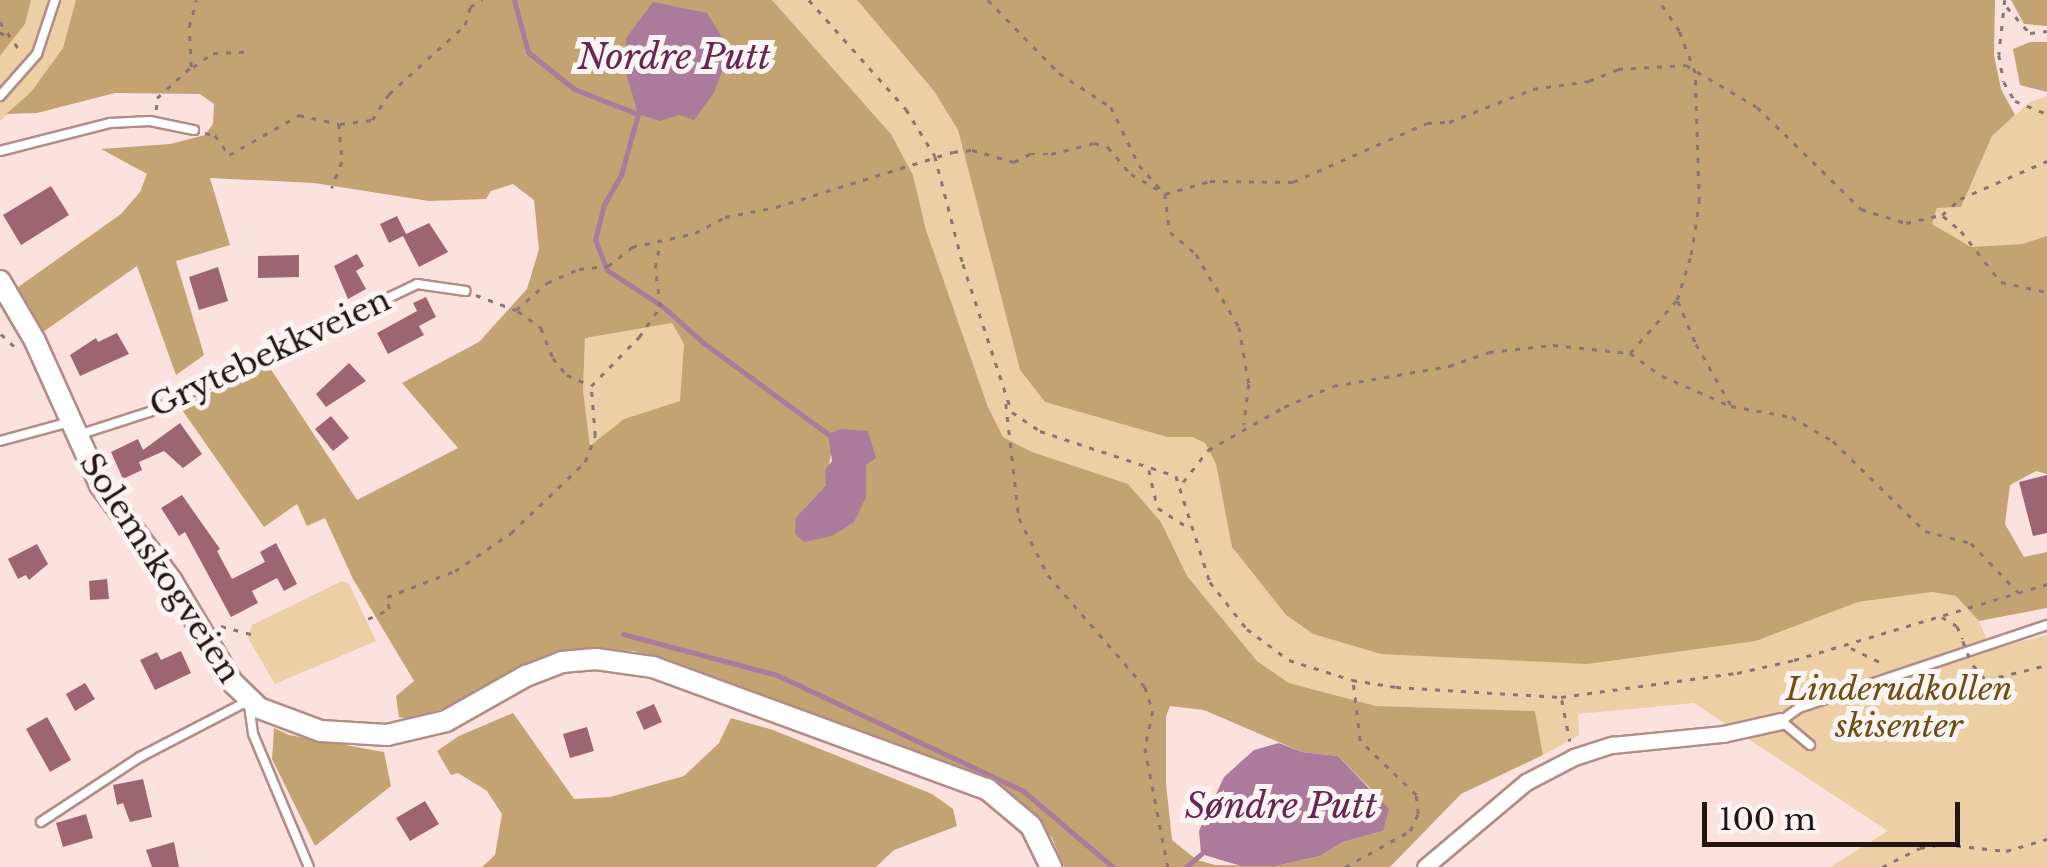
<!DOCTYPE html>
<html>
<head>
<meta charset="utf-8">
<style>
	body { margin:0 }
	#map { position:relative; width:2047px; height:867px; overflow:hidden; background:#fbe2de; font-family:"Libre Baskerville",serif }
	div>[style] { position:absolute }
	.green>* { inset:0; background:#eccfa5 }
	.forest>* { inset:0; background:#c3a371 }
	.water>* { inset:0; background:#ac7b9c }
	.stream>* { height:5px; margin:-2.5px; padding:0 2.5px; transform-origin:2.5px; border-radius:2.5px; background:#ac7b9c }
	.building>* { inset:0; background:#9d6472 }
	.path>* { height:2.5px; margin-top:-1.25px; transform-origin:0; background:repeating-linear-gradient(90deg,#897673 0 5px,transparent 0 13px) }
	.roads { filter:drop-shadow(2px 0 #b18d87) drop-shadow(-2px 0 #b18d87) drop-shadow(0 2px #b18d87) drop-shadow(0 -2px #b18d87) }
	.service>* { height:8px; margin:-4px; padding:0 4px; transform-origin:4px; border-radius:4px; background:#fff }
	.minor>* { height:15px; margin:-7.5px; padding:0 7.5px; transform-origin:7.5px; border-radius:7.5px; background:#fff }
	.tertiary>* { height:20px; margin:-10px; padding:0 10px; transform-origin:10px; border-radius:10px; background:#fff }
	.path-bridge>* { height:2.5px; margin-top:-1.25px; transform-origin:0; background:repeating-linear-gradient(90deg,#897673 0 5px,transparent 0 13px) }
	span { translate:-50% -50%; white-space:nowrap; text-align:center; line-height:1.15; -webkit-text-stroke:10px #fcf4f2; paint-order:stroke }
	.street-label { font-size:32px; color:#221512 }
	.park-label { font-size:32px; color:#6e4e12; font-style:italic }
	.water-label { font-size:35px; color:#652754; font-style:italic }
	.scale { position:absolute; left:1702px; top:802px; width:258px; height:45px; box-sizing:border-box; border:5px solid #221512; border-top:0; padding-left:12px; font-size:30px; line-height:35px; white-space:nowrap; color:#221512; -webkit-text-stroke:8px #fcf4f2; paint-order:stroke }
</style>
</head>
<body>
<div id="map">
	<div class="green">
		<i style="clip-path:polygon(31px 0,76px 0,75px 12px,63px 48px,31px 93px,0 121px,0 56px,25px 24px)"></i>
		<i style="clip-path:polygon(772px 0,857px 0,934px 91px,958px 130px,1020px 370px,1045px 402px,1167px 437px,1192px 437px,1205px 443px,1216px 464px,1232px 547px,1286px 615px,1313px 634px,1381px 654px,1756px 641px,1858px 602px,1932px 592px,1956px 596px,1979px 621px,1991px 649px,2047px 635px,2047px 867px,1830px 867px,1888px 831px,1694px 703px,1578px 714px,1579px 735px,1543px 755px,1535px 711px,1376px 706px,1289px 683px,1257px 661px,1187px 576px,1161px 522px,1128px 484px,1032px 452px,1003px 437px,988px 407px,926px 230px,913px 175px,891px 134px)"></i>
		<i style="clip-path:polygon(2047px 96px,2047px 236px,2022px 244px,1971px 247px,1932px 224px,1937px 208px,1961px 207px,1992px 136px,2030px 102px)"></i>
		<i style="clip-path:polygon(672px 323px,684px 343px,681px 401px,624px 419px,590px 447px,583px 390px,585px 337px)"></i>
		<i style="clip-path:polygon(342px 581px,349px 584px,376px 641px,275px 684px,248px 638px,252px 625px)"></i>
	</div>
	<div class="forest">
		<i style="clip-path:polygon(0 0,31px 0,25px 24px,0 56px)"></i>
		<i style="clip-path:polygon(evenodd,76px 0,772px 0,891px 134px,913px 175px,926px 230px,988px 407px,1003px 437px,1032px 452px,1128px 484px,1161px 522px,1187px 576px,1257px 661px,1289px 683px,1376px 706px,1535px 711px,1543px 755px,1461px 794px,1390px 867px,1064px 867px,1052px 838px,1031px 813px,756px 693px,634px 651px,592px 650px,456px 704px,411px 719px,399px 717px,396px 696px,414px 681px,353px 579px,325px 518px,307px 526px,297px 504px,264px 527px,180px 407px,268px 365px,357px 500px,458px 448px,402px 383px,479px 342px,527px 289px,539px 249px,534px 200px,513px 184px,491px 191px,486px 199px,429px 201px,314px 183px,210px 178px,230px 245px,176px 261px,204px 355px,176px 375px,137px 266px,43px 332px,14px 290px,121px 214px,140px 192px,147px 174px,101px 149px,170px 144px,205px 135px,213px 124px,214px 104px,200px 94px,115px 93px,37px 113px,6px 114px,31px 92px,63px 48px,76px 0,672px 323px,684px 344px,680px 401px,624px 419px,590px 446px,583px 390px,585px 338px,672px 323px,76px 0,832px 447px,866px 465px,866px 497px,796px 517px,826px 485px,832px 447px,76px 0,1170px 706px,1204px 710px,1302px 752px,1338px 756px,1376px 794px,1383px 831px,1343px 842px,1320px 856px,1276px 866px,1215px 865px,1197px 860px,1172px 840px,1166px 784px,1166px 717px,1170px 706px)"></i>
		<i style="clip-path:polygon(857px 0,1995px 0,1994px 55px,2001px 89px,2015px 115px,1992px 136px,1961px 207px,1937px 208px,1932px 224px,1971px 247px,2022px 244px,2047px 236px,2047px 474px,2036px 471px,2010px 485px,2005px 524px,2024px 557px,2047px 552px,2047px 608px,1979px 621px,1956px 596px,1932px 592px,1858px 602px,1756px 641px,1587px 664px,1381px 654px,1313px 634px,1286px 615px,1232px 547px,1216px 464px,1205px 443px,1192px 437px,1167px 437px,1045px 402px,1020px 370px,958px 130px,934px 91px)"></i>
		<i style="clip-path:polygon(2011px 0,2047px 0,2047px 26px,2024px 24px)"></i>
		<i style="clip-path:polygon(2030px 42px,2047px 42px,2047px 92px,2020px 85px,2013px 49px)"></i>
		<i style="clip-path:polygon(513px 713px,574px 799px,610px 797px,684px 776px,719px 743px,731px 718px,773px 730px,932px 794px,953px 809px,957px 826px,894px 850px,876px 867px,482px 867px,495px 855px,502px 814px,487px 791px,458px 773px,451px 775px,437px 751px,459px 736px)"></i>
		<i style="clip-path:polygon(274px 728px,289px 735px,384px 752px,391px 786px,315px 846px,272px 759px)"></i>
	</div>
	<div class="water">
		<i style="clip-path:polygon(653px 2px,707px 13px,730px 50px,714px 93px,694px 120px,679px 115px,660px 121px,638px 114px,624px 66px,626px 38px)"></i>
		<i style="clip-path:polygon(841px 429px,868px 431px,876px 458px,866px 465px,866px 497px,854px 522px,832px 536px,804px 542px,795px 534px,796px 517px,826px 485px,825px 470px,832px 461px,828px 434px)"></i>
		<i style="clip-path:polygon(1279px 743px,1302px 752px,1338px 756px,1389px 809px,1383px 831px,1343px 842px,1320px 856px,1276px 866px,1241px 866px,1201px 854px,1199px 831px,1224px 777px,1254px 750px)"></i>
	</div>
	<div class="stream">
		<i style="left:514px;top:0;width:54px;rotate:74.9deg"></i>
		<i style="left:528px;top:52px;width:59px;rotate:38.8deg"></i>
		<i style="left:574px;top:89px;width:69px;rotate:21.3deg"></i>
		<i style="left:638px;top:114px;width:63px;rotate:105.6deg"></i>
		<i style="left:621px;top:175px;width:34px;rotate:120deg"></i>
		<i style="left:604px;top:204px;width:36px;rotate:104deg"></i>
		<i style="left:595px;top:239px;width:33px;rotate:69deg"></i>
		<i style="left:607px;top:270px;width:66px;rotate:33.2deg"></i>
		<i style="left:662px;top:306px;width:57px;rotate:41.5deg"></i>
		<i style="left:705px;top:344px;width:152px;rotate:36.2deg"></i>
		<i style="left:623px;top:634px;width:159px;rotate:14.9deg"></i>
		<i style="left:777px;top:675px;width:272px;rotate:25.2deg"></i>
		<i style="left:1023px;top:791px;width:118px;rotate:40.2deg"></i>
		<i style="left:1186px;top:867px;width:20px;rotate:-41deg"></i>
	</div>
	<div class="building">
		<i style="clip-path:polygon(51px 186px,69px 215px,21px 245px,3px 215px)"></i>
		<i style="clip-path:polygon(397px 216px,406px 234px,429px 223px,448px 252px,419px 267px,403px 236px,389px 243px,380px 224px)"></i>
		<i style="clip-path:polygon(357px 254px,364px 266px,356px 271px,366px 289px,348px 299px,334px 266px)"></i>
		<i style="clip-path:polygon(299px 255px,299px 277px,258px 278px,258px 256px)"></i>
		<i style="clip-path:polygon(218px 267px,228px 301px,199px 310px,189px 277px)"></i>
		<i style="clip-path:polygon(426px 297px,436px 317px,419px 326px,424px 335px,388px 354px,377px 333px,417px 311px,413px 303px)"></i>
		<i style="clip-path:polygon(117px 333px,129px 354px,80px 376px,70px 355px,96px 338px,98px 342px)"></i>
		<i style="clip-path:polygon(349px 363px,366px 381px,326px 407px,316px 394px)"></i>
		<i style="clip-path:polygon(331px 416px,349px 438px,333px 451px,315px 429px)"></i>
		<i style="clip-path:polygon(180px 423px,202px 454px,183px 468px,164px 451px,139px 462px,142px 470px,123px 479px,111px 452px,138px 439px,143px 450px)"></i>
		<i style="clip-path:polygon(2047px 475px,2047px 533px,2033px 536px,2019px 482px)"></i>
		<i style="clip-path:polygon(182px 495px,220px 549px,217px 551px,232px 579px,265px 562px,260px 552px,276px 543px,297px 584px,284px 591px,277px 578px,252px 591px,258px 603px,231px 617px,185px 532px,179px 536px,161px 508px)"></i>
		<i style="clip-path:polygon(37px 544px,48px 564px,29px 580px,26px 575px,18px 579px,8px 559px)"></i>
		<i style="clip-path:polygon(107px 579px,109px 599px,90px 600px,89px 581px)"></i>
		<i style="clip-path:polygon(181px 651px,191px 673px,155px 690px,140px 660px,157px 652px,161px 660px)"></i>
		<i style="clip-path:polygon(85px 683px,95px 699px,75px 711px,66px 694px)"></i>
		<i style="clip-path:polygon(654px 704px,662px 722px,644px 730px,636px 712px)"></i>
		<i style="clip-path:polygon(47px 717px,71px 760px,50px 772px,26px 729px)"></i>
		<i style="clip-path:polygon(587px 727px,594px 751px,570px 758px,563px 734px)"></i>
		<i style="clip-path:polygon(143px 779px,152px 817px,130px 822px,123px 803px,117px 805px,113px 785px)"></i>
		<i style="clip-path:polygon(425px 801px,439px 824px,410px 841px,396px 818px)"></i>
		<i style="clip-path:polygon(86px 814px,93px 838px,63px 847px,56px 823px)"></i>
		<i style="clip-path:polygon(174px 842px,179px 867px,152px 867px,146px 850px)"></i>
	</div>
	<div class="path">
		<i style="left:809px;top:0;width:146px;rotate:48.3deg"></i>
		<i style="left:906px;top:109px;width:55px;rotate:58.3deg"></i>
		<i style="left:935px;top:156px;width:112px;rotate:75.5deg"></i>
		<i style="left:963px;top:264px;width:156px;rotate:71.7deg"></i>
		<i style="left:1012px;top:412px;width:34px;rotate:34deg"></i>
		<i style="left:1040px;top:431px;width:143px;rotate:18.3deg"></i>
		<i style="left:1176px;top:476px;width:111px;rotate:72.2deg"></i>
		<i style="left:1210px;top:582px;width:60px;rotate:51.8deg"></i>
		<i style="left:1247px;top:629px;width:52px;rotate:36.4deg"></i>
		<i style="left:1289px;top:660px;width:66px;rotate:17.6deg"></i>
		<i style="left:1352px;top:680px;width:45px;rotate:9deg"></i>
		<i style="left:1396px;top:687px;width:165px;rotate:3.5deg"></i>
		<i style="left:1561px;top:697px;width:178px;rotate:-7.8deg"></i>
		<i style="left:1737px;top:673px;width:58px;rotate:-12.8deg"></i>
		<i style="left:1794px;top:660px;width:264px;rotate:-16.7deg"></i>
		<i style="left:988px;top:0;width:102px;rotate:45.8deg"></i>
		<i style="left:1059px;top:73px;width:62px;rotate:33.2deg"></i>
		<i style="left:1111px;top:107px;width:64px;rotate:64.2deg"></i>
		<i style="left:1139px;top:165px;width:39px;rotate:48deg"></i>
		<i style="left:1165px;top:194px;width:38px;rotate:83deg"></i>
		<i style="left:1170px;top:232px;width:34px;rotate:40deg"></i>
		<i style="left:1196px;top:254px;width:85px;rotate:59.5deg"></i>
		<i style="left:1239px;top:327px;width:58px;rotate:80deg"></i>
		<i style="left:1249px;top:384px;width:41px;rotate:97deg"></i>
		<i style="left:2005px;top:0;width:55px;rotate:96.2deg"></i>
		<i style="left:1999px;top:55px;width:27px;rotate:80deg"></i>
		<i style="left:2004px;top:82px;width:22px;rotate:60deg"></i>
		<i style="left:2015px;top:101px;width:35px;rotate:22deg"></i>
		<i style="left:2007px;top:7px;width:35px;rotate:49deg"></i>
		<i style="left:2030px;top:33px;width:17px;rotate:-7deg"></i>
		<i style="left:0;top:22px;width:35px;rotate:55deg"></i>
		<i style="left:0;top:32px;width:10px;rotate:37deg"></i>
		<i style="left:193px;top:67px;width:24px;rotate:-35deg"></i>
		<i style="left:213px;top:53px;width:33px;rotate:-2deg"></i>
		<i style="left:156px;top:110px;width:12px;rotate:-85deg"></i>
		<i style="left:157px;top:98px;width:46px;rotate:-42.4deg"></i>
		<i style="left:191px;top:67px;width:40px;rotate:-92.9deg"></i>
		<i style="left:189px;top:27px;width:28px;rotate:-75deg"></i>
		<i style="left:340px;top:124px;width:32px;rotate:-7deg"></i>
		<i style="left:372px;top:120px;width:31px;rotate:-57deg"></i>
		<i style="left:389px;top:94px;width:103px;rotate:-42.2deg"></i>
		<i style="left:465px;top:25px;width:19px;rotate:-74deg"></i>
		<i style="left:470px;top:7px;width:14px;rotate:-30deg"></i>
		<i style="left:205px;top:133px;width:10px;rotate:11deg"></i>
		<i style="left:215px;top:135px;width:24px;rotate:55deg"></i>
		<i style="left:229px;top:155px;width:81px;rotate:-29.7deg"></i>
		<i style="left:299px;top:115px;width:41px;rotate:12.7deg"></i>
		<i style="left:339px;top:124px;width:38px;rotate:85deg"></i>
		<i style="left:342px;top:162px;width:28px;rotate:111deg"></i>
		<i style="left:1943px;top:216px;width:23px;rotate:40deg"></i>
		<i style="left:1961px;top:231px;width:65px;rotate:51.9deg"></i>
		<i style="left:2001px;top:282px;width:47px;rotate:12.3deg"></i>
		<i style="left:476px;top:295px;width:43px;rotate:20.6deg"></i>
		<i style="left:516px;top:310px;width:41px;rotate:-41.1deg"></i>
		<i style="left:547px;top:283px;width:35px;rotate:-24deg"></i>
		<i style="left:579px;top:269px;width:29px;rotate:-6deg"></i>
		<i style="left:608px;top:266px;width:31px;rotate:-38deg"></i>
		<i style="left:632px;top:247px;width:65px;rotate:-12.5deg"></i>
		<i style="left:695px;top:233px;width:34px;rotate:-28deg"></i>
		<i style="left:725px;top:217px;width:52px;rotate:-11.1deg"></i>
		<i style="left:776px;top:207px;width:185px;rotate:-17.3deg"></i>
		<i style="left:953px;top:152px;width:19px;rotate:-6deg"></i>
		<i style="left:972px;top:150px;width:44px;rotate:15.9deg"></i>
		<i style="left:1014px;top:162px;width:18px;rotate:-27deg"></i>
		<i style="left:1030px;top:154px;width:21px"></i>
		<i style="left:1051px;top:154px;width:44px;rotate:-14.3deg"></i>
		<i style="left:1094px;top:143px;width:15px;rotate:16deg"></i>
		<i style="left:1108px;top:147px;width:35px;rotate:50deg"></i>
		<i style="left:1131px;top:174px;width:39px;rotate:30deg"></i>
		<i style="left:1165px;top:194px;width:47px;rotate:-16.1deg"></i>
		<i style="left:1210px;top:181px;width:83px;rotate:0.7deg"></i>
		<i style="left:1293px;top:182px;width:146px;rotate:-23.8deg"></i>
		<i style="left:1427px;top:123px;width:22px;rotate:-3deg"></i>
		<i style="left:1449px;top:122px;width:90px;rotate:-21.4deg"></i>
		<i style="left:1533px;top:89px;width:57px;rotate:-8.1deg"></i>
		<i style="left:1589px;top:81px;width:31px;rotate:-22deg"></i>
		<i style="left:1618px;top:69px;width:68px;rotate:-3.4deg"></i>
		<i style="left:1686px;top:65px;width:82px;rotate:30.6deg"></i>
		<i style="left:1757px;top:107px;width:146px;rotate:44.4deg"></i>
		<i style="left:1861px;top:209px;width:47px;rotate:17.3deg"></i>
		<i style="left:1906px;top:223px;width:37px;rotate:-13deg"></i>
		<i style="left:1942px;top:215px;width:24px;rotate:-42deg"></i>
		<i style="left:1960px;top:199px;width:95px;rotate:-23.6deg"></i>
		<i style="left:1678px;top:301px;width:47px;rotate:67.3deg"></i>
		<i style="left:1696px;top:344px;width:70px;rotate:60.2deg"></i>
		<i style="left:518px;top:311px;width:29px;rotate:36deg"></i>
		<i style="left:541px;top:328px;width:32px;rotate:68deg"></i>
		<i style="left:553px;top:358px;width:22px;rotate:51deg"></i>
		<i style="left:567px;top:375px;width:24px;rotate:24deg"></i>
		<i style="left:1px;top:334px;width:21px;rotate:43deg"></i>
		<i style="left:1630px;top:353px;width:71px;rotate:-48.4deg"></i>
		<i style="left:1677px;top:300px;width:47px;rotate:-72.7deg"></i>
		<i style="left:1691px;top:255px;width:54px;rotate:-81.4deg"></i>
		<i style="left:1699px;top:202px;width:129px;rotate:-91.8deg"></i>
		<i style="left:1695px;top:73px;width:45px;rotate:-110.9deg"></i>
		<i style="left:1679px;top:31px;width:37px;rotate:-124deg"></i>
		<i style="left:1006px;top:404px;width:115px;rotate:83.5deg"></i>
		<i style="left:1019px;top:518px;width:64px;rotate:63deg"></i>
		<i style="left:1048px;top:575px;width:148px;rotate:49.1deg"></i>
		<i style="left:1145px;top:687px;width:25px;rotate:72deg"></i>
		<i style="left:1153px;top:711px;width:38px;rotate:102deg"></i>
		<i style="left:1145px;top:748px;width:121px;rotate:79.1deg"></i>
		<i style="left:1149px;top:470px;width:39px;rotate:77deg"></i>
		<i style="left:1158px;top:508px;width:37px;rotate:33deg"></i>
		<i style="left:1183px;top:482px;width:41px;rotate:-52deg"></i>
		<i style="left:1208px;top:450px;width:87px;rotate:-29.5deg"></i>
		<i style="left:1284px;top:407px;width:53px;rotate:-23.2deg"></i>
		<i style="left:1333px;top:386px;width:118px;rotate:-9.8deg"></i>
		<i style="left:1449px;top:366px;width:42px;rotate:-19.3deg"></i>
		<i style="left:1489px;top:352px;width:64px;rotate:-6.2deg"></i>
		<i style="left:1553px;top:345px;width:77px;rotate:5.9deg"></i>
		<i style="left:1630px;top:353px;width:39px;rotate:36deg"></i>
		<i style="left:1662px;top:376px;width:75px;rotate:23.5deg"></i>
		<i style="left:1731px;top:406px;width:62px;rotate:10.2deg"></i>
		<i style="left:1792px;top:417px;width:48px;rotate:30.3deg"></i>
		<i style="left:1833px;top:441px;width:129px;rotate:44.4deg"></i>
		<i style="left:1925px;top:531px;width:48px;rotate:14.6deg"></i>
		<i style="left:1971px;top:543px;width:68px;rotate:46.2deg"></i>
		<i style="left:1942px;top:617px;width:17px;rotate:31deg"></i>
		<i style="left:1957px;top:626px;width:14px;rotate:65deg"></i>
		<i style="left:368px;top:619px;width:23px;rotate:-25deg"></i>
		<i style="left:389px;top:609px;width:12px;rotate:-99deg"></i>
		<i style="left:387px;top:597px;width:73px;rotate:-20.9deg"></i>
		<i style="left:455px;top:571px;width:68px;rotate:-34.2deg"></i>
		<i style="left:511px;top:533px;width:103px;rotate:-43.8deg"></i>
		<i style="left:585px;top:462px;width:28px;rotate:-69deg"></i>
		<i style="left:595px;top:436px;width:50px;rotate:-94.6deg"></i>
		<i style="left:591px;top:386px;width:69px;rotate:-45.6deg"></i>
		<i style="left:639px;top:337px;width:37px;rotate:-55deg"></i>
		<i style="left:660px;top:307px;width:39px;rotate:-97deg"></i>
		<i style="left:655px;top:268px;width:26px;rotate:-79deg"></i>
		<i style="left:221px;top:626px;width:31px;rotate:15deg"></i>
		<i style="left:1851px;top:648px;width:37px;rotate:26deg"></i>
		<i style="left:1973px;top:665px;width:20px;rotate:49deg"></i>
		<i style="left:1986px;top:680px;width:63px;rotate:-13.8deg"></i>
		<i style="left:1562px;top:700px;width:42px;rotate:79deg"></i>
		<i style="left:1345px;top:867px;width:74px;rotate:-29deg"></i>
		<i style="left:1410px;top:831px;width:19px;rotate:-65deg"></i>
		<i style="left:1418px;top:814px;width:19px;rotate:-96deg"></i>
		<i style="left:1416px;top:795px;width:78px;rotate:-136deg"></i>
		<i style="left:1360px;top:741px;width:59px;rotate:-96.8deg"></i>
		<i style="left:1882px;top:867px;width:42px;rotate:-26.6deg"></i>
		<i style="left:1920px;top:848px;width:23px;rotate:-10deg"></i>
		<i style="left:1943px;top:844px;width:63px;rotate:6.3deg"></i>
		<i style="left:2006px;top:851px;width:43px;rotate:-16.3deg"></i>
	</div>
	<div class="roads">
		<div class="service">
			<i style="left:0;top:96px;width:56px;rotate:-48.6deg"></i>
			<i style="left:37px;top:54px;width:57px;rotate:-71.6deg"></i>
			<i style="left:0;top:151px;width:114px;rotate:-14.3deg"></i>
			<i style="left:110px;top:123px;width:40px;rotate:-2.9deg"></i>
			<i style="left:150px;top:121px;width:45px;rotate:11.6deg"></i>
			<i style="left:78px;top:435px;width:75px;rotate:-17.9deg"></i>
			<i style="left:149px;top:412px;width:297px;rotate:-25.5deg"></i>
			<i style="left:417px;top:284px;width:49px;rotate:8.3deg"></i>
			<i style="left:0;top:441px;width:73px;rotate:-15.2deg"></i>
			<i style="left:249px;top:705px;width:29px;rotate:82deg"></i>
			<i style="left:253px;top:734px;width:144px;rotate:67.2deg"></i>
			<i style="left:1810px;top:745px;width:38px;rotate:-140deg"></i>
			<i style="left:1781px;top:721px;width:22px;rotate:-36deg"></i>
			<i style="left:1799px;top:708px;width:262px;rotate:-18.5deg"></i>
			<i style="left:41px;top:822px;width:118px;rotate:-33.3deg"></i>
			<i style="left:140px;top:757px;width:122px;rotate:-27.4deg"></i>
		</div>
		<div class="minor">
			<i style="left:1425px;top:867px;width:132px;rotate:-40.1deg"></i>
			<i style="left:1526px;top:782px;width:54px;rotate:-27.5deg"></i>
			<i style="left:1574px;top:757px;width:40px;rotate:-18deg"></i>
			<i style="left:1612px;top:745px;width:112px;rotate:-5.7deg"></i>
			<i style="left:1723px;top:734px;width:59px;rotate:-12.6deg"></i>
		</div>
		<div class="tertiary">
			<i style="left:0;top:281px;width:69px;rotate:59.7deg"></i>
			<i style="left:35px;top:341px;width:158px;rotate:65.7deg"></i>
			<i style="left:100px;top:485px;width:119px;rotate:53.2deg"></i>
			<i style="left:171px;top:580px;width:119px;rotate:59.1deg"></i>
			<i style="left:232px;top:682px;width:37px;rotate:44deg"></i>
			<i style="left:259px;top:708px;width:66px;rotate:20.4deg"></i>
			<i style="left:321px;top:731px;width:66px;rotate:3.5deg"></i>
			<i style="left:387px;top:735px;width:61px;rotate:-13.3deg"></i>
			<i style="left:446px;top:721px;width:92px;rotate:-29.4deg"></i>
			<i style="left:526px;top:676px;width:39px;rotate:-21deg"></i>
			<i style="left:562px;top:662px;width:34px;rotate:-5deg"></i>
			<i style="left:596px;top:659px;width:58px;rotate:8deg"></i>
			<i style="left:653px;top:667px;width:356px;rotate:20.1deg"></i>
			<i style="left:987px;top:789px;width:57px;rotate:40.1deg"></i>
			<i style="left:1031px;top:826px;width:46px;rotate:64deg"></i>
		</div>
	</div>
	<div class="path-bridge">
		<i style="left:1963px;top:641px;width:17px;rotate:69deg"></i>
	</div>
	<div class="street-label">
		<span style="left:270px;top:353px;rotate:-25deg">Grytebekkveien</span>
		<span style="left:160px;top:568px;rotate:57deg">Solemskogveien</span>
	</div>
	<div class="park-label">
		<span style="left:1899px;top:708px">Linderudkollen<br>skisenter</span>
	</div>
	<div class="water-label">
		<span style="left:674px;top:57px">Nordre Putt</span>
		<span style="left:1281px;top:806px">Søndre Putt</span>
	</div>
	<div class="scale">100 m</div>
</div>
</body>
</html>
